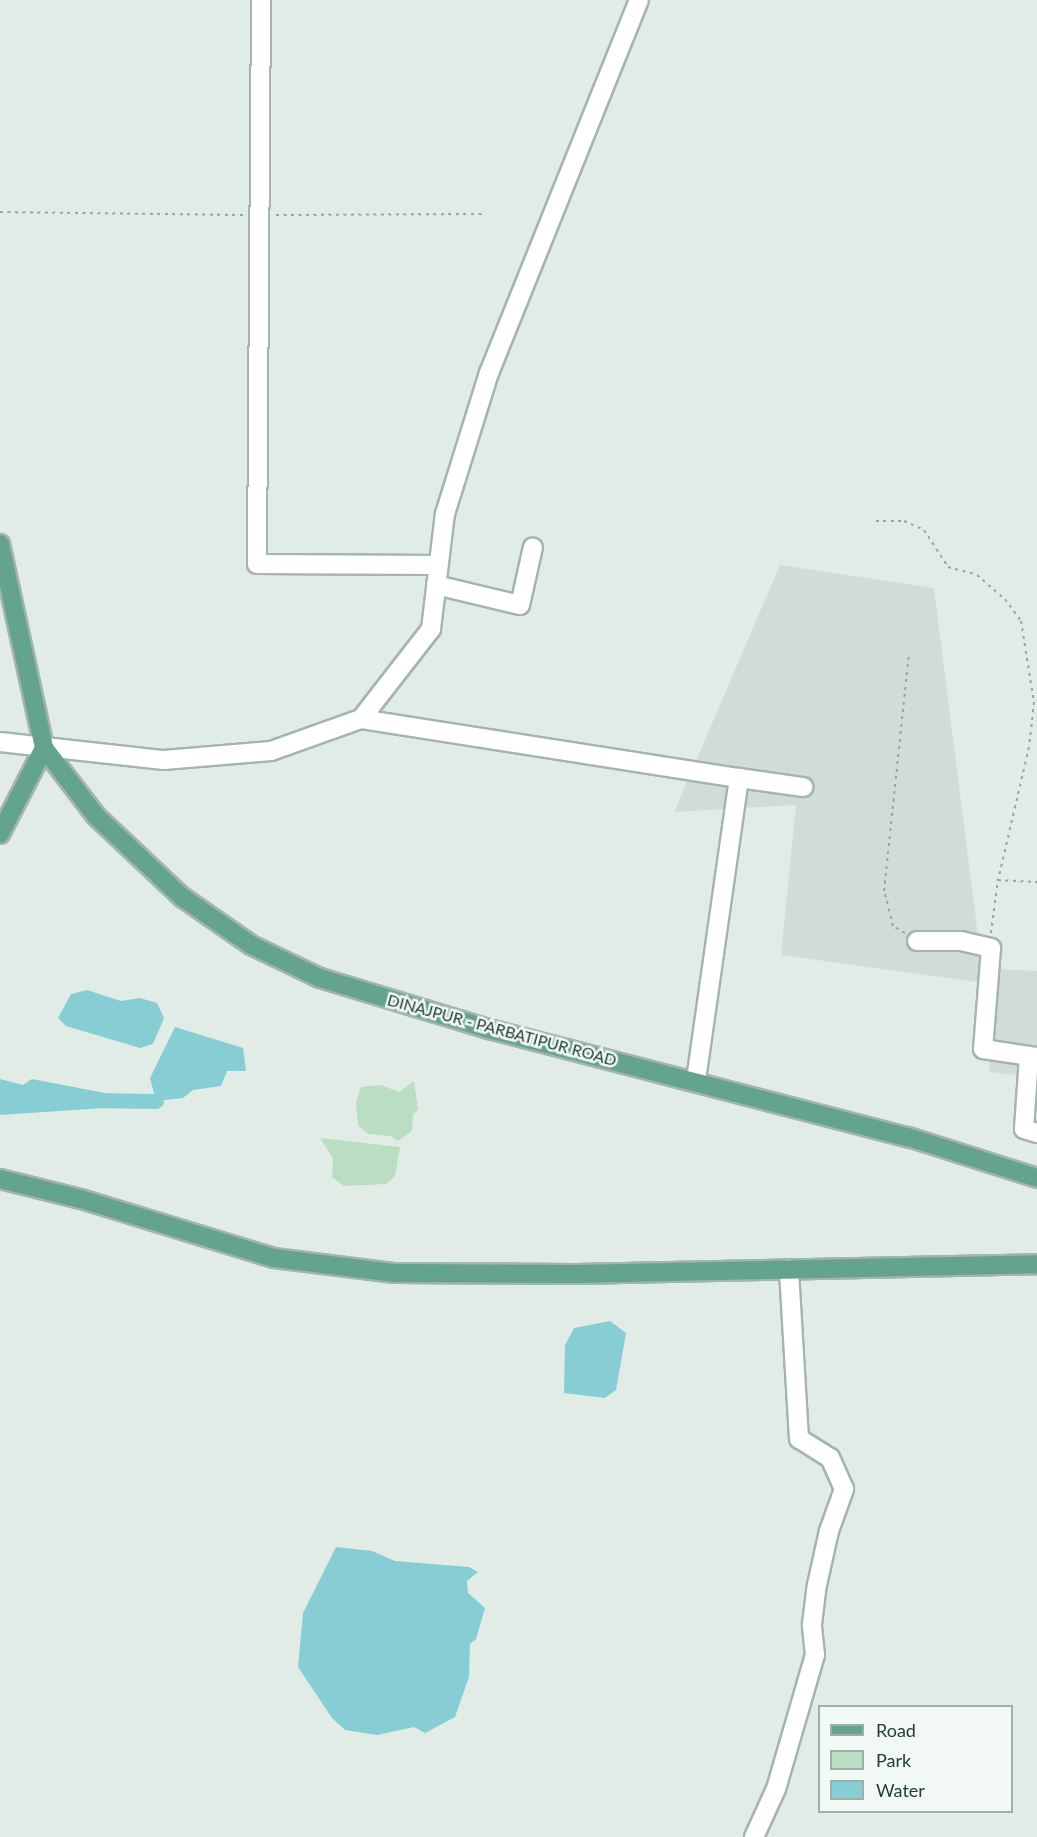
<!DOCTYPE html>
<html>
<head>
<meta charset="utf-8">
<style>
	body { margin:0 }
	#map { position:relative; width:1037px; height:1837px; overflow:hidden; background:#e1ece7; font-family:Lato,sans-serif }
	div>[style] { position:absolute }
	.built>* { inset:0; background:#d0dcd5 }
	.green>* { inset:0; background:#badec1 }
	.water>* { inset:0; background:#87ced4 }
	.canal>* { height:15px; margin:-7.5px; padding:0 7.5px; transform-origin:7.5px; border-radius:7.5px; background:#87ced4 }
	.path>* { height:2px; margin-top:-1px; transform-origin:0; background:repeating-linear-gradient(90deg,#81b19e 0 3px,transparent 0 7.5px) }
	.roads { filter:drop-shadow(2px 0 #a4b4ae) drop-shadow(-2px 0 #a4b4ae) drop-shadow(0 2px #a4b4ae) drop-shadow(0 -2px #a4b4ae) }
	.minor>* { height:18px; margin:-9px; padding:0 9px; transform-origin:9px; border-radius:9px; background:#fff }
	.major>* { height:18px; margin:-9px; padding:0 9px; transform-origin:9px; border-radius:9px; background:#64a48e }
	span { translate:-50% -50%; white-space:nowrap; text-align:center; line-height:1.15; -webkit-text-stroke:5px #f2f9f5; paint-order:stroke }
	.street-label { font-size:16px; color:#213e34 }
	.legend { position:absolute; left:818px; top:1705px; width:195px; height:108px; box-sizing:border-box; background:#f2f9f5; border:2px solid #9eaea8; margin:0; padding:8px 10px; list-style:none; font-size:18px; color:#213e34 }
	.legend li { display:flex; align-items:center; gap:12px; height:30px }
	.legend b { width:30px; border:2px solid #9eaea8 }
</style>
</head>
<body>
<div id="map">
	<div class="built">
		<i style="clip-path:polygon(780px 565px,934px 588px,984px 983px,781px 955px,796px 805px,674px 812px)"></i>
		<i style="clip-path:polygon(996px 969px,1037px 971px,1037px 1077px,989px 1072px)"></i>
	</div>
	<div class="green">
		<i style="clip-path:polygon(414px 1081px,418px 1110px,413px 1114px,412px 1131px,398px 1141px,390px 1136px,368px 1134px,358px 1125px,356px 1102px,361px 1087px,381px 1085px,399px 1092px)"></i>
		<i style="clip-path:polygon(320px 1138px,400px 1147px,395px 1176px,386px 1184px,344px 1186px,332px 1177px,333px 1158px)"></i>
	</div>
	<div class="water">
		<i style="clip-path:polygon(87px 990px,121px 1001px,140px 998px,157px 1003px,164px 1018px,153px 1044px,140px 1048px,66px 1026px,58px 1018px,71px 994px)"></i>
		<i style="clip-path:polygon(175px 1027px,243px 1048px,246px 1071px,227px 1071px,221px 1086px,193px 1090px,183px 1098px,156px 1101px,150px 1078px)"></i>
		<i style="clip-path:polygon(0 1079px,23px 1085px,32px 1079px,110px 1094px,104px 1108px,0 1115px)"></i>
		<i style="clip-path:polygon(610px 1321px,626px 1333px,616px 1390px,605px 1398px,564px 1393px,565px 1345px,574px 1328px)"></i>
		<i style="clip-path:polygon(336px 1547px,372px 1551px,395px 1561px,469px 1567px,478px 1572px,467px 1581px,468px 1593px,485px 1608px,476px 1639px,470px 1644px,469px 1677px,455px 1717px,425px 1733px,414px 1727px,377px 1735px,345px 1730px,332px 1718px,298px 1667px,303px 1613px)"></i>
	</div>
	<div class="canal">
		<i style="left:87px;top:1100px;width:69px;rotate:0.8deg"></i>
	</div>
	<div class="path">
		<i style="left:0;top:212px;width:243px;rotate:0.7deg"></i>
		<i style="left:276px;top:215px;width:208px;rotate:-0.3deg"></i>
		<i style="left:876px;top:521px;width:28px"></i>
		<i style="left:904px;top:521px;width:22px;rotate:24deg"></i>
		<i style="left:924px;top:530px;width:44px;rotate:57deg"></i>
		<i style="left:948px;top:567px;width:30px;rotate:15deg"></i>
		<i style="left:977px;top:575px;width:37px;rotate:41deg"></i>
		<i style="left:1005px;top:599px;width:27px;rotate:54deg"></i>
		<i style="left:1021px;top:621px;width:82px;rotate:80.9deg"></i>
		<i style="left:1034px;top:702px;width:45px;rotate:96.3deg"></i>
		<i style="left:1029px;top:747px;width:137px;rotate:103.1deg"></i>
		<i style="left:905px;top:933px;width:14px;rotate:-150deg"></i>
		<i style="left:893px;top:926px;width:36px;rotate:-104deg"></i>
		<i style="left:884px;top:891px;width:238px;rotate:-84deg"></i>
		<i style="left:991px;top:933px;width:53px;rotate:-82.5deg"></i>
		<i style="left:998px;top:880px;width:39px;rotate:3deg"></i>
	</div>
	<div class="roads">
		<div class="minor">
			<i style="left:261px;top:0;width:564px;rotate:90.41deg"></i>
			<i style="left:257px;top:564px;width:181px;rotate:0.3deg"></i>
			<i style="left:436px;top:585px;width:86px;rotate:13.4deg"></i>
			<i style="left:520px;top:605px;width:59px;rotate:-77.4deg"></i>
			<i style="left:361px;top:719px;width:383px;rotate:8.9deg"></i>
			<i style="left:739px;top:778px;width:307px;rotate:98.1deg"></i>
			<i style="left:0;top:742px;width:165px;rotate:6.3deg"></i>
			<i style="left:164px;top:760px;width:107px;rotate:-4.8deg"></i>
			<i style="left:271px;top:751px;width:96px;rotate:-19.6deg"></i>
			<i style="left:361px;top:719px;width:114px;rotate:-52.1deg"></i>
			<i style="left:431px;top:629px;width:116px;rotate:-83.1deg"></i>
			<i style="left:445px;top:514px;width:148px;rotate:-72.7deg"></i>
			<i style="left:489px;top:373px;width:402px;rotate:-68.1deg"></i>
			<i style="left:739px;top:778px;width:65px;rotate:8deg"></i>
			<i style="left:917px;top:941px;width:44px"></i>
			<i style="left:961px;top:941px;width:31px;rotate:13deg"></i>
			<i style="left:991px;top:948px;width:101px;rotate:94.5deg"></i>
			<i style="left:983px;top:1049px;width:55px;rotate:8.4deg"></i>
			<i style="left:1029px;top:1057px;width:72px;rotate:94deg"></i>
			<i style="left:1024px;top:1129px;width:14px;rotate:17deg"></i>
			<i style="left:754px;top:1837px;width:53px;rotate:-65.4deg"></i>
			<i style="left:776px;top:1789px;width:140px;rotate:-73.8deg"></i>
			<i style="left:815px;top:1655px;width:31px;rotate:-96deg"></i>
			<i style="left:812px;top:1624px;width:39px;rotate:-83deg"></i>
			<i style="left:817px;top:1585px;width:55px;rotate:-77.5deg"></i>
			<i style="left:829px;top:1531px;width:45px;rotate:-70.3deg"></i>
			<i style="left:844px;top:1489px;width:34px;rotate:-114deg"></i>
			<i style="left:830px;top:1458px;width:36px;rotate:-148deg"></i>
			<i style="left:799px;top:1439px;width:170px;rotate:-93.4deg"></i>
		</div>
		<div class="major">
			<i style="left:0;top:544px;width:209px;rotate:77.8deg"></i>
			<i style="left:44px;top:748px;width:86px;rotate:52.6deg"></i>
			<i style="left:96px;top:816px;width:118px;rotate:43.3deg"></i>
			<i style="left:182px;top:897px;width:84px;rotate:34.8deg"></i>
			<i style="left:251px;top:945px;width:76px;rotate:25.6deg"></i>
			<i style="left:320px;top:978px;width:177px;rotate:16.8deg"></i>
			<i style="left:489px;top:1029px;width:433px;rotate:14.5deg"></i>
			<i style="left:908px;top:1137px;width:135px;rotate:17.6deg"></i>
			<i style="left:0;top:834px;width:97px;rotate:-62.9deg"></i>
			<i style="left:0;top:1179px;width:83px;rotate:13.9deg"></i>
			<i style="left:81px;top:1199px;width:202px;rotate:17deg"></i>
			<i style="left:274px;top:1258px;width:122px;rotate:7.1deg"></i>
			<i style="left:395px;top:1273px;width:181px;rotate:0.3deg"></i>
			<i style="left:576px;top:1274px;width:461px;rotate:-1.2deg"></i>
		</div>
	</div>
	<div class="street-label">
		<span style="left:502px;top:1030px;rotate:15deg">DINAJPUR - PARBATIPUR ROAD</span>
	</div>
	<ul class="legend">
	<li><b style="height:8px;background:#64a48e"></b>Road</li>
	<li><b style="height:16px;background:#badec1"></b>Park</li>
	<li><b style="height:16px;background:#87ced4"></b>Water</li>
	</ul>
</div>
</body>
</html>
